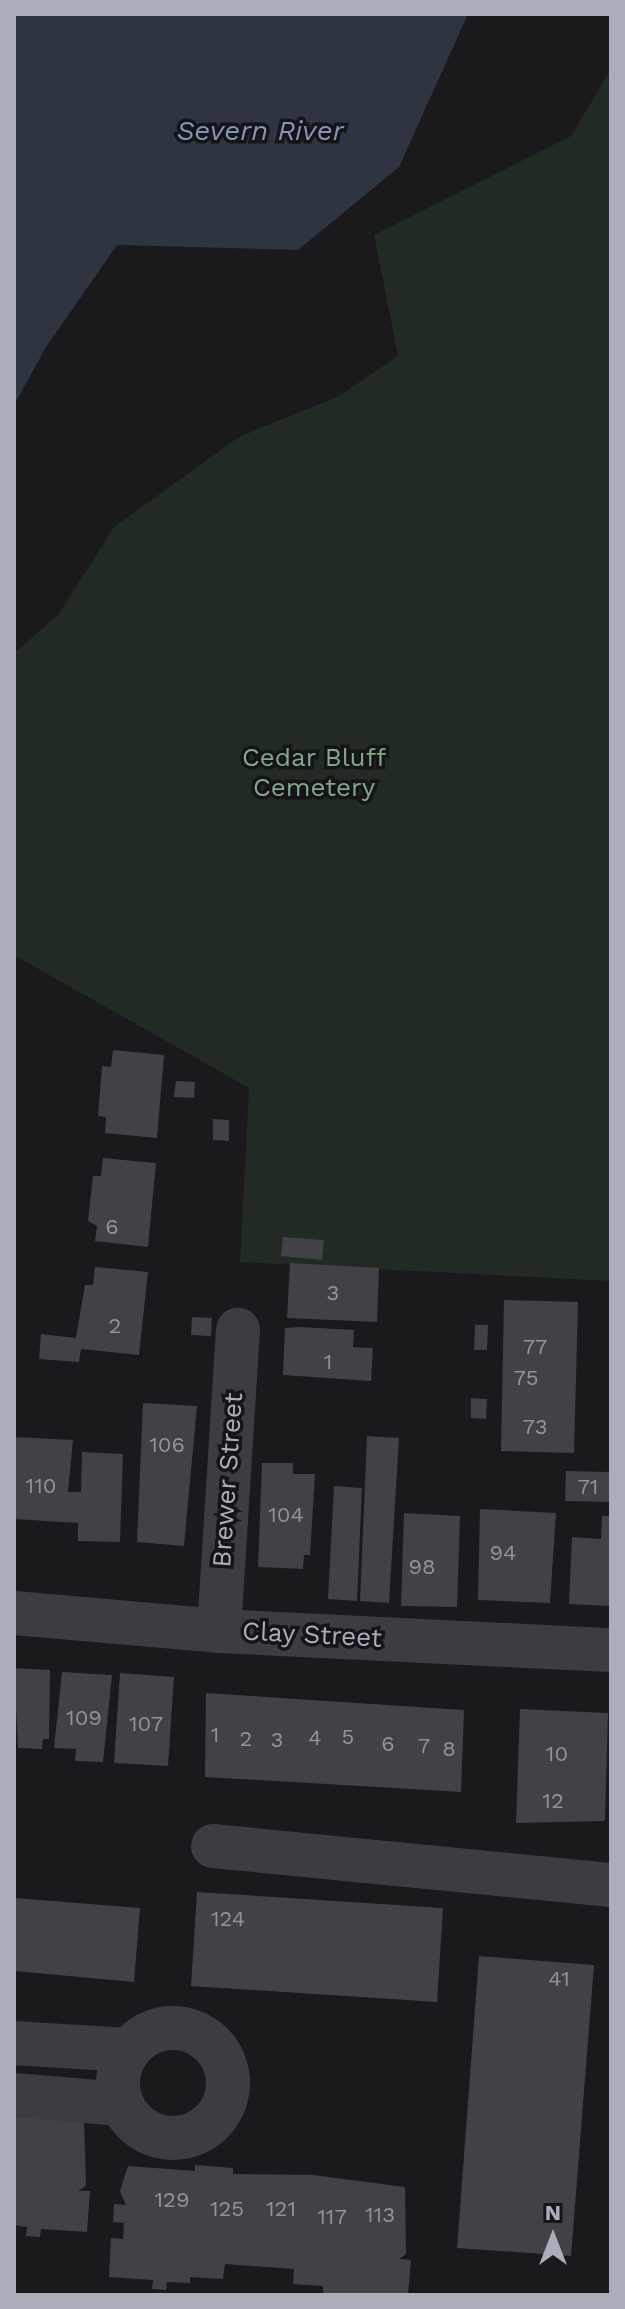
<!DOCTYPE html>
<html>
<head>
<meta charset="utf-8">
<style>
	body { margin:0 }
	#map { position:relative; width:625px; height:2309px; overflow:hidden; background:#1a191c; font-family:"Work Sans",sans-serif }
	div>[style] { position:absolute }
	.green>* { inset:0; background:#212a23 }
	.water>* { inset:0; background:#2e3540 }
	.building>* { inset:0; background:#414146 }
	.minor>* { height:44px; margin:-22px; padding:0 22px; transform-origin:22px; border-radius:22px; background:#3c3c43 }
	.minor>.ring { margin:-22px; padding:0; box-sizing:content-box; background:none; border:44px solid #3c3c43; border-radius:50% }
	span { translate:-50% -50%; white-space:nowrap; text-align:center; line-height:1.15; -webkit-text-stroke:7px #151417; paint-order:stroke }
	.number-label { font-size:22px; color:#90929e }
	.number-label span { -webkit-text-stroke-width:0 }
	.park-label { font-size:26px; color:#82a78b }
	.street-label { font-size:26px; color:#abadbb }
	.water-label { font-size:28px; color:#8294b7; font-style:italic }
	.frame { position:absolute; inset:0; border:16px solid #abadbb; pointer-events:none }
	.north { position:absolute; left:513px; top:2197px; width:80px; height:80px; -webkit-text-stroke:6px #151417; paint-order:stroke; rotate:0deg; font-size:22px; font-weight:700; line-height:32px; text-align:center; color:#abadbb }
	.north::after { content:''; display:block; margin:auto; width:28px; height:36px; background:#abadbb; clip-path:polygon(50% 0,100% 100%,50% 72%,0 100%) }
</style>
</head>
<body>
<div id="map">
	<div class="green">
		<i style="clip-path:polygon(611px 69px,611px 1281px,240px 1262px,249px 1088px,14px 955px,14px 653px,58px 615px,114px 527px,239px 437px,339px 396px,398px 356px,374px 235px,571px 136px)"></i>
	</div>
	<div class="water">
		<i style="clip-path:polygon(14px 14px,468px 14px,399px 167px,298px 250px,117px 245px,46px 347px,14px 405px)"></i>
	</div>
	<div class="building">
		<i style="clip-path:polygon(113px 1050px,164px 1055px,157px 1138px,105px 1133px,106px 1117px,98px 1116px,102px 1066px,111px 1067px)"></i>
		<i style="clip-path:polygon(176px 1081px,195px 1082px,194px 1098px,174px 1097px)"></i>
		<i style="clip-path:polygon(213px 1119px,229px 1120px,229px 1141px,213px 1140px)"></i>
		<i style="clip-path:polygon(103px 1158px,156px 1163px,148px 1247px,95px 1241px,97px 1226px,88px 1221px,93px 1176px,101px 1176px)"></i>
		<i style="clip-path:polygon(283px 1237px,324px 1240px,322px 1260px,281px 1256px)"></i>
		<i style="clip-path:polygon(290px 1263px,379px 1268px,377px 1322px,287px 1318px)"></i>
		<i style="clip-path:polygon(95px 1267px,148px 1272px,139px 1355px,81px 1349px,79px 1362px,39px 1359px,41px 1334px,76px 1338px,85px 1285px,93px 1285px)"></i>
		<i style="clip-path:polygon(504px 1300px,578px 1302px,574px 1453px,501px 1451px)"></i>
		<i style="clip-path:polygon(192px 1317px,212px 1318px,211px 1336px,191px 1335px)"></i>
		<i style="clip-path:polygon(475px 1325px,488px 1325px,487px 1350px,474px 1350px)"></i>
		<i style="clip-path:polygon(299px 1327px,354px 1330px,353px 1347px,373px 1348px,371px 1381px,283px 1375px,285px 1328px)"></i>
		<i style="clip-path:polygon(471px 1398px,487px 1399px,486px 1419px,471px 1418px)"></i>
		<i style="clip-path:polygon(143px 1403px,197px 1406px,184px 1546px,137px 1542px)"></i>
		<i style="clip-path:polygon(367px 1436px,399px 1438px,389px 1603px,360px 1601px)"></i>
		<i style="clip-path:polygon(14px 1437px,73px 1440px,68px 1492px,81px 1492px,82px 1452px,123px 1454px,120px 1542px,78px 1541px,78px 1523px,14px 1519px)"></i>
		<i style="clip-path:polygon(262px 1463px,293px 1463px,293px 1474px,315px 1474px,310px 1555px,304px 1555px,303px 1569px,258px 1567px)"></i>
		<i style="clip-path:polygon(566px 1471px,611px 1472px,611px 1502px,565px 1501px)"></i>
		<i style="clip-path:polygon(334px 1486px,362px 1488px,357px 1601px,328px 1599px)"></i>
		<i style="clip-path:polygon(480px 1509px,556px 1513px,550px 1603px,478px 1600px)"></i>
		<i style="clip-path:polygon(404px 1513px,460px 1516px,457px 1607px,401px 1606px)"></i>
		<i style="clip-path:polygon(602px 1516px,610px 1516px,611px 1606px,569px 1604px,572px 1537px,601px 1539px)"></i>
		<i style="clip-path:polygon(14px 1668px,50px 1670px,49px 1739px,43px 1739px,42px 1749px,18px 1748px)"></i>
		<i style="clip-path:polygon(62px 1672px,112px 1675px,103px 1762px,75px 1761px,76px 1749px,54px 1748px)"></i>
		<i style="clip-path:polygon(120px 1673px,174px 1677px,168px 1766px,114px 1763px)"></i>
		<i style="clip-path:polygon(206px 1693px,464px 1710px,461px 1792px,205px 1777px)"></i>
		<i style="clip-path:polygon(520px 1709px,608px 1713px,605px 1821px,516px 1823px)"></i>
		<i style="clip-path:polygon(197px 1892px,443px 1908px,437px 2002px,191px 1986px)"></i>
		<i style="clip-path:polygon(15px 1898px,140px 1908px,134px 1982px,14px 1971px)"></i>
		<i style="clip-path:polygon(479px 1956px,594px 1965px,571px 2256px,457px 2248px)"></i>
		<i style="clip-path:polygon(14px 2108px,84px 2118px,86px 2186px,78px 2191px,90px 2191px,87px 2232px,41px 2229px,40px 2237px,26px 2236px,27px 2227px,14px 2225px)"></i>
		<i style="clip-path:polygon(195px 2165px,233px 2168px,233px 2174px,313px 2175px,405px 2187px,406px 2254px,399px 2259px,411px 2260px,408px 2295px,323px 2293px,323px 2286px,293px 2284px,294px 2269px,225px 2264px,223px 2279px,190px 2277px,190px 2283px,167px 2282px,166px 2290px,152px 2289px,153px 2280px,109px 2277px,111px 2238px,123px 2239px,124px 2223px,113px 2222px,114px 2204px,126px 2205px,120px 2191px,128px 2166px,195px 2171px)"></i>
	</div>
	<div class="minor">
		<i style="left:14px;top:1613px;width:206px;rotate:5deg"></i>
		<i style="left:219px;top:1631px;width:392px;rotate:2.8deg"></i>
		<i style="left:219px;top:1631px;width:302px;rotate:-86.4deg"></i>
		<i style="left:213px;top:1846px;width:400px;rotate:5.6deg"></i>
		<i class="ring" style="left:118px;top:2028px;width:66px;height:66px"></i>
		<i style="left:14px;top:2043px;width:114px;rotate:3.5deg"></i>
		<i style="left:14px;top:2095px;width:107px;rotate:4.8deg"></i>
	</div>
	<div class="number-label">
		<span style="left:112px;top:1227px">6</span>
		<span style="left:333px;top:1293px">3</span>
		<span style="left:115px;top:1326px">2</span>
		<span style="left:535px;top:1347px">77</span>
		<span style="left:328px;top:1362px">1</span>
		<span style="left:526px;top:1378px">75</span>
		<span style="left:535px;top:1427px">73</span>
		<span style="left:167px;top:1445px">106</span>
		<span style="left:41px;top:1486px">110</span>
		<span style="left:588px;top:1487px">71</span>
		<span style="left:286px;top:1515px">104</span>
		<span style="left:503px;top:1553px">94</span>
		<span style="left:422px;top:1567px">98</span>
		<span style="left:84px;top:1718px">109</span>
		<span style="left:146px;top:1724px">107</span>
		<span style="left:215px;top:1735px">1</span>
		<span style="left:348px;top:1737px">5</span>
		<span style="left:315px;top:1738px">4</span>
		<span style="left:246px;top:1739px">2</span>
		<span style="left:277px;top:1740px">3</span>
		<span style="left:388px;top:1744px">6</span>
		<span style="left:424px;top:1746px">7</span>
		<span style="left:449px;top:1749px">8</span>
		<span style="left:557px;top:1754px">10</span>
		<span style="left:553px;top:1801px">12</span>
		<span style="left:228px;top:1919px">124</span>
		<span style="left:559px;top:1979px">41</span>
		<span style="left:172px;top:2200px">129</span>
		<span style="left:227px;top:2209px">125</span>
		<span style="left:281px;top:2209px">121</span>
		<span style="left:380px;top:2215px">113</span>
		<span style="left:332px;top:2217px">117</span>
	</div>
	<div class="park-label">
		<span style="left:314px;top:773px">Cedar Bluff<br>Cemetery</span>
	</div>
	<div class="street-label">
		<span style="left:228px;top:1480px;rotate:-86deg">Brewer Street</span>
		<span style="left:312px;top:1635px;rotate:3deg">Clay Street</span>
	</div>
	<div class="water-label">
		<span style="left:260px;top:131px">Severn River</span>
	</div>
	<div class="frame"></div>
	<div class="north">N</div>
</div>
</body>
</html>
